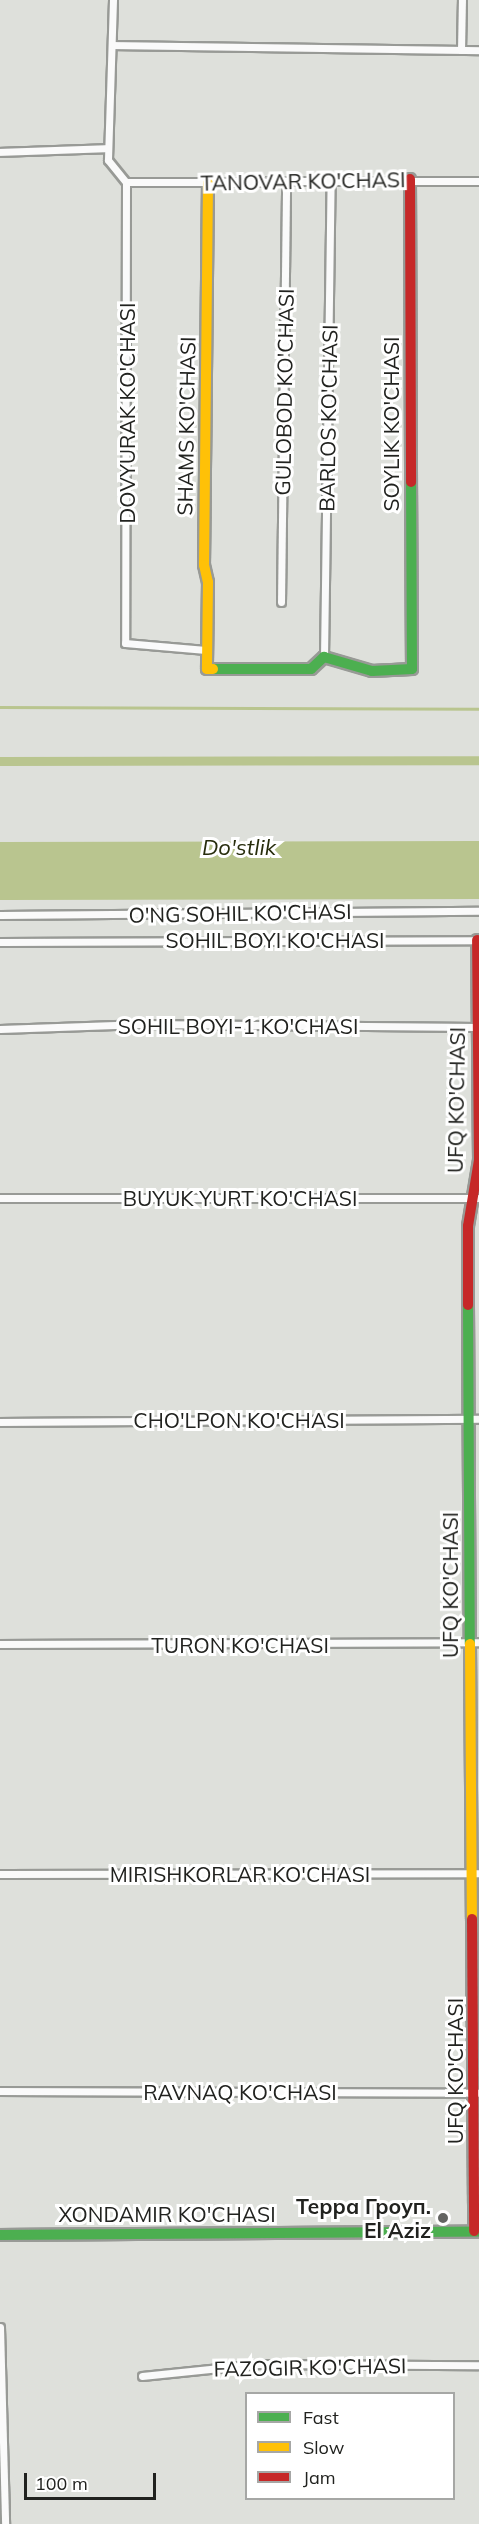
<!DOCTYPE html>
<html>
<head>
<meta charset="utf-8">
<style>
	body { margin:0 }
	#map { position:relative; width:479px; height:2524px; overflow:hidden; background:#dee0db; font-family:Mulish,sans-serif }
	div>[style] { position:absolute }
	.water>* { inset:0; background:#b9c58f }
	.stream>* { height:3px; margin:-1.5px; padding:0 1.5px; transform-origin:1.5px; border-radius:1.5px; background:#b9c58f }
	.canal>* { height:9px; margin:-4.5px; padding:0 4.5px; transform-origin:4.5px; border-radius:4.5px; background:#b9c58f }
	.roads { filter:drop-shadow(2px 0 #989a96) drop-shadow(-2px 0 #989a96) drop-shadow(0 2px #989a96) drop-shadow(0 -2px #989a96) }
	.street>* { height:7px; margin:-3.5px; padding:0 3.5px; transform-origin:3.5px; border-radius:3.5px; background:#fafafa }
	.fast>* { height:10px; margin:-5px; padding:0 5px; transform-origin:5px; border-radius:5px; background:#4caf50 }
	.slow>* { height:10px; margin:-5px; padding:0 5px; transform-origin:5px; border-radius:5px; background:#ffc107 }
	.jam>* { height:10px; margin:-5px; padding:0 5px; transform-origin:5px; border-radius:5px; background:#c62828 }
	.dots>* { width:16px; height:16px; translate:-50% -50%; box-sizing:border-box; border:3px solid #fff; border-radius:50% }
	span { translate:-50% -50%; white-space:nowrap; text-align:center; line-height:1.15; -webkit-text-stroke:6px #fff; paint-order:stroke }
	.street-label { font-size:21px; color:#21221f }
	.poi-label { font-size:21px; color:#21221f; font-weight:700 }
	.right { translate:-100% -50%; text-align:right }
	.water-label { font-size:22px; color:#272d0c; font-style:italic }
	.legend { position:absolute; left:245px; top:2392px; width:210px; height:108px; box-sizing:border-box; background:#fff; border:2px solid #a6a7a5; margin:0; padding:8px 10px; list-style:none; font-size:18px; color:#21221f }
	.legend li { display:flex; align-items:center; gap:12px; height:30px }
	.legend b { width:30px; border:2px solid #a6a7a5 }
	.scale { position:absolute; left:24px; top:2473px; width:132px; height:27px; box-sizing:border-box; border:3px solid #21221f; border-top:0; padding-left:8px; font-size:18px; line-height:21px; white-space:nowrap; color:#21221f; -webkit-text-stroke:4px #fff; paint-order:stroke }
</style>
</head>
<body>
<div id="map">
	<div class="water">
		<i style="clip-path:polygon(479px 841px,479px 899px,0 900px,0 842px)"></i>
	</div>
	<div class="stream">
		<i style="left:0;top:707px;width:479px;rotate:0.2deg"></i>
	</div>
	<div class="canal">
		<i style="left:0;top:761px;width:479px;rotate:-0.1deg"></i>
	</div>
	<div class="roads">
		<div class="street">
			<i style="left:113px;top:0;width:160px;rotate:91.8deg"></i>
			<i style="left:108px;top:160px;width:28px;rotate:51deg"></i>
			<i style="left:113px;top:45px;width:366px;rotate:0.8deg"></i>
			<i style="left:461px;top:50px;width:50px;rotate:-88.9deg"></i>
			<i style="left:0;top:152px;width:108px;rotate:-2.1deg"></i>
			<i style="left:126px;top:182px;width:461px;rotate:90.1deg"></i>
			<i style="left:125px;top:643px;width:81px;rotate:4.9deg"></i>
			<i style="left:126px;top:182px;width:353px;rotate:-0.2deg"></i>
			<i style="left:281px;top:602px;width:419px;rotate:-89.3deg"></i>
			<i style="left:324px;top:657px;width:478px;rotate:-89.2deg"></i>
			<i style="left:0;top:915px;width:479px;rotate:-0.5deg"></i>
			<i style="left:0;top:942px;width:479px;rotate:-0.2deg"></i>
			<i style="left:0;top:1029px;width:144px;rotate:-2deg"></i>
			<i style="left:144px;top:1024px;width:333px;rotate:0.5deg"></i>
			<i style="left:0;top:1198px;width:479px"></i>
			<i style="left:0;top:1422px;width:479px;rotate:-0.4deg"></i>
			<i style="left:0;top:1644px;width:479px;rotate:-0.2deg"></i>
			<i style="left:0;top:1874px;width:479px;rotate:-0.1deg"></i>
			<i style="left:0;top:2091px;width:479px;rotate:0.2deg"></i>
			<i style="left:0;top:2327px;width:197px;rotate:88.5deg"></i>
			<i style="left:142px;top:2376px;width:117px;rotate:-5.9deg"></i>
			<i style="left:258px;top:2364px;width:221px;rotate:0.3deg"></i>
		</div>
		<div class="fast">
			<i style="left:213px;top:669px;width:98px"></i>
			<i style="left:311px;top:669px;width:18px;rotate:-43deg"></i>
			<i style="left:324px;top:657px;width:50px;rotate:16.3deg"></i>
			<i style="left:372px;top:671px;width:40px;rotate:-2.9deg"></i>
			<i style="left:412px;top:669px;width:187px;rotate:-90.3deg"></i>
			<i style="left:468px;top:1305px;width:339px;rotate:89.7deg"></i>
			<i style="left:0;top:2235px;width:479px;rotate:-0.4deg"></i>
		</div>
		<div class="slow">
			<i style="left:208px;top:183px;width:382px;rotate:90.6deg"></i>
			<i style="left:204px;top:565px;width:17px;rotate:77deg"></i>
			<i style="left:208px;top:582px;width:87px;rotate:90.7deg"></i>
			<i style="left:207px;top:669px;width:6px"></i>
			<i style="left:470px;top:1644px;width:275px;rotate:89.6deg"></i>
		</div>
		<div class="jam">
			<i style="left:410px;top:179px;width:303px;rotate:89.8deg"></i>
			<i style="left:468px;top:1305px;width:79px;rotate:-90deg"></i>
			<i style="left:468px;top:1226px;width:67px;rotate:-80.5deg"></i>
			<i style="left:479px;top:1160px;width:220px;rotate:-90.5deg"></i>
			<i style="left:472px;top:1919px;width:312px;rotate:89.6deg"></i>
		</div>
	</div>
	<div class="dots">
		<i style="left:443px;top:2218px;background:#636461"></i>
	</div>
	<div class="street-label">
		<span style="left:303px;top:181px;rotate:-1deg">TANOVAR KO'CHASI</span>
		<span style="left:284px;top:392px;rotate:-89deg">GULOBOD KO'CHASI</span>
		<span style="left:127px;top:413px;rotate:-90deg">DOVYURAK KO'CHASI</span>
		<span style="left:328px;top:418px;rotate:-89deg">BARLOS KO'CHASI</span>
		<span style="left:391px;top:424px;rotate:-90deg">SOYLIK KO'CHASI</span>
		<span style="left:186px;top:426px;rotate:-89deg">SHAMS KO'CHASI</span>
		<span style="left:240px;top:913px;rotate:-1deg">O'NG SOHIL KO'CHASI</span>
		<span style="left:275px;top:940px">SOHIL BOYI KO'CHASI</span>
		<span style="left:238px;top:1026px">SOHIL BOYI-1 KO'CHASI</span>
		<span style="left:456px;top:1100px;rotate:-89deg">UFQ KO'CHASI</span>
		<span style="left:240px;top:1198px">BUYUK YURT KO'CHASI</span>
		<span style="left:239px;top:1420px">CHO'LPON KO'CHASI</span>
		<span style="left:450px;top:1585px;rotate:-90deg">UFQ KO'CHASI</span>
		<span style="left:240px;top:1645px">TURON KO'CHASI</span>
		<span style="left:240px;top:1874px">MIRISHKORLAR KO'CHASI</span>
		<span style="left:455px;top:2071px;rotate:-90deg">UFQ KO'CHASI</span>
		<span style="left:240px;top:2092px">RAVNAQ KO'CHASI</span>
		<span style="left:167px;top:2214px">XONDAMIR KO'CHASI</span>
		<span style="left:310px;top:2367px;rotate:-1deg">FAZOGIR KO'CHASI</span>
	</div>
	<div class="poi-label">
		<span class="right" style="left:431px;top:2218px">Терра Гроуп.<br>El Aziz</span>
	</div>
	<div class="water-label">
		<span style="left:239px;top:848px">Do'stlik</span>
	</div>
	<ul class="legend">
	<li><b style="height:8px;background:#4caf50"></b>Fast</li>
	<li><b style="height:8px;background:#ffc107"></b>Slow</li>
	<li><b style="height:8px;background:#c62828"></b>Jam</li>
	</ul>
	<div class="scale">100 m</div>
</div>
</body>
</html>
